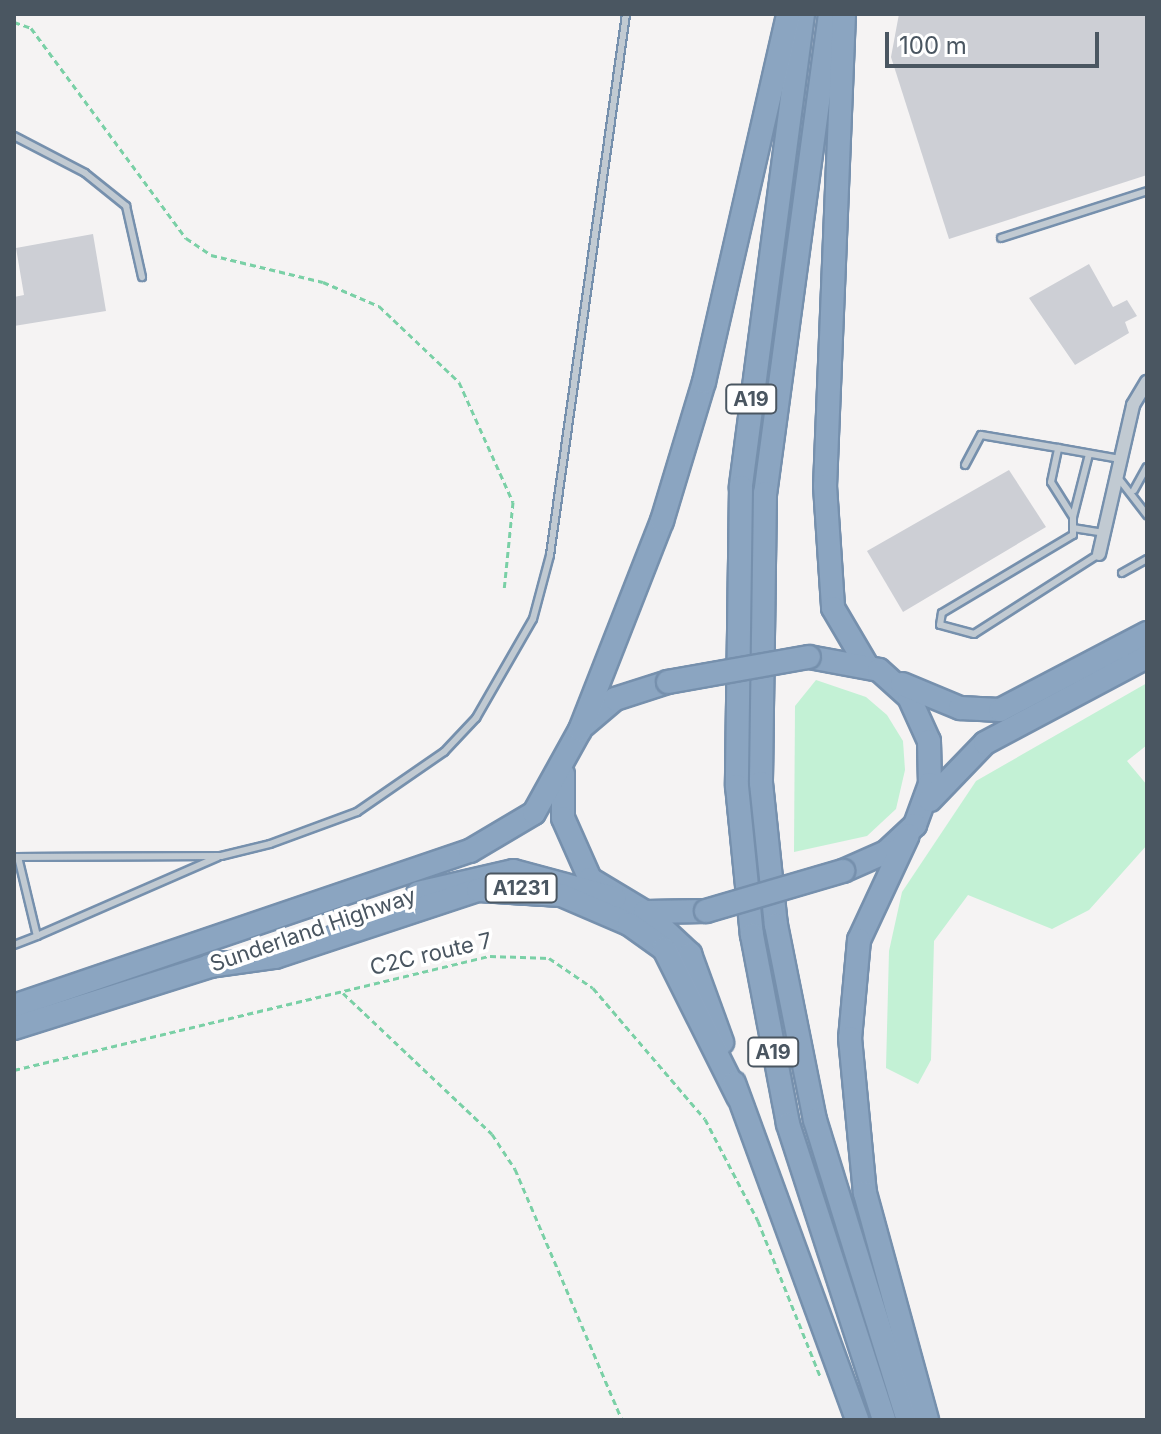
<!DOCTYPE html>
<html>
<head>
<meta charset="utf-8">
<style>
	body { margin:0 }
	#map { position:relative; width:1161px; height:1434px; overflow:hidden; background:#f5f3f3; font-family:Inter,sans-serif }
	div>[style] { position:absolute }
	.green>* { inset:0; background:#c3f1d5 }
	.building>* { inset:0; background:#cdcfd5 }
	.path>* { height:3px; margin-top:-1.5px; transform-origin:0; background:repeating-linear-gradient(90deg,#7ad0a6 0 6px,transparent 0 10px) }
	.roads { filter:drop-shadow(2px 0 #7690ad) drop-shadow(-2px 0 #7690ad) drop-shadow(0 2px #7690ad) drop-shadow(0 -2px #7690ad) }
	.lane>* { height:6px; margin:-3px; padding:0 3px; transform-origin:3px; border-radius:3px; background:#c1cad2 }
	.street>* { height:12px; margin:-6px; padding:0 6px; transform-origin:6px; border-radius:6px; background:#c1cad2 }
	.highway>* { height:22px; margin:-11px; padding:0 11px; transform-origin:11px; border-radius:11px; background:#8ba5c1 }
	.bridges { filter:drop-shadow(2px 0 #7690ad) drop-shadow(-2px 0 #7690ad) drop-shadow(0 2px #7690ad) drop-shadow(0 -2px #7690ad) }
	.highway-bridge>* { height:22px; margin:-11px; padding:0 11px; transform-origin:11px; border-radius:11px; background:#8ba5c1 }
	span { translate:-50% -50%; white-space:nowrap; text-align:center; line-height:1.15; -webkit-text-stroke:7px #fff; paint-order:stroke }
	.shield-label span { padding:2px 6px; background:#fff; border:2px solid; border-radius:6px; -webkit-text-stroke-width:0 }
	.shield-label { font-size:20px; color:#4a5661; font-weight:700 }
	.street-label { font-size:22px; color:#4a5661 }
	.frame { position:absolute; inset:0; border:16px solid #4a5661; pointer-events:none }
	.scale { position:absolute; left:885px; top:32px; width:214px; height:36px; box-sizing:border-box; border:4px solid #4a5661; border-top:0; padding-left:10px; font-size:24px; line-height:28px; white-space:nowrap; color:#4a5661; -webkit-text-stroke:6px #fff; paint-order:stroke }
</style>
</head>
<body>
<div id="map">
	<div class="green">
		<i style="clip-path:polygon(816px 680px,866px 697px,887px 715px,903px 741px,905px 770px,896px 809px,867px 836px,794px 852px,795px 706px)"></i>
		<i style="clip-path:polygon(1147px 683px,1147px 745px,1127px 761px,1147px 785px,1147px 845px,1089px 910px,1052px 929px,968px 895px,934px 941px,931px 1060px,918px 1084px,886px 1068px,889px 951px,902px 892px,976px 781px)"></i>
	</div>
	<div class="building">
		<i style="clip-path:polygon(899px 14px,1147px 14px,1147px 175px,949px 239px,891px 57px)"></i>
		<i style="clip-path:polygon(93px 234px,106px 311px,14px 326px,14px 297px,24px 295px,16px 248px)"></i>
		<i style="clip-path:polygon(1089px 264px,1113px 307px,1127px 300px,1137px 316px,1125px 322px,1129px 333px,1075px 365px,1029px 298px)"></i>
		<i style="clip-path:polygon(1009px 470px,1046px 527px,903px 612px,867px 551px)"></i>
	</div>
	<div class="path">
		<i style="left:14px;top:22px;width:18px;rotate:19deg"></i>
		<i style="left:31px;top:28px;width:261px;rotate:53.6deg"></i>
		<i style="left:186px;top:238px;width:30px;rotate:34deg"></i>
		<i style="left:211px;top:255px;width:115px;rotate:13.6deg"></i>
		<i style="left:323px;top:282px;width:61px;rotate:23.2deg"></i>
		<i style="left:379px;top:306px;width:110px;rotate:43.5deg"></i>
		<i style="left:459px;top:382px;width:132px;rotate:65.8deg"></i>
		<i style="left:513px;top:502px;width:88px;rotate:95.8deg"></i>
		<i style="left:343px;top:993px;width:205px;rotate:43.4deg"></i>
		<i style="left:492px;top:1134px;width:42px;rotate:56.7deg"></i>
		<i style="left:515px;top:1169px;width:273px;rotate:66.9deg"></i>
		<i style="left:14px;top:1070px;width:489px;rotate:-13.5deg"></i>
		<i style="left:490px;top:956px;width:59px;rotate:1.9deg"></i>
		<i style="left:549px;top:958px;width:53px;rotate:34.3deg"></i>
		<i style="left:593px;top:988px;width:172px;rotate:49.5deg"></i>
		<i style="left:705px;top:1119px;width:115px;rotate:62.5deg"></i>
		<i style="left:758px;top:1221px;width:167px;rotate:68.2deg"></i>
	</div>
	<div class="roads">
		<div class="lane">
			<i style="left:14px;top:136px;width:80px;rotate:27.5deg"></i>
			<i style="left:85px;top:173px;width:53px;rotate:38.8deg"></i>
			<i style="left:126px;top:206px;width:73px;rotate:77.3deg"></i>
			<i style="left:1001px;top:238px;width:153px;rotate:-17.8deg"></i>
			<i style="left:965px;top:465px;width:34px;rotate:-62deg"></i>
			<i style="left:981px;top:435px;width:78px;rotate:9.6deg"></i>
			<i style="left:1116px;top:475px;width:51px;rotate:52.2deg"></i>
			<i style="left:1134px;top:490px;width:26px;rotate:-61deg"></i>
			<i style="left:1073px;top:517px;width:65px;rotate:-75.7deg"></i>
			<i style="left:1073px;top:528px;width:31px;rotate:9deg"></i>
			<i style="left:1099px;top:554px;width:148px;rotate:147.4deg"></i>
			<i style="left:974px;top:634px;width:35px;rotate:-165deg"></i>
			<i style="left:940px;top:625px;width:12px;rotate:-81deg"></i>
			<i style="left:942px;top:613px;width:152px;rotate:-30.8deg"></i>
			<i style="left:1073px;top:535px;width:18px;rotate:-90deg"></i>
			<i style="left:1073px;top:517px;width:41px;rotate:-122.2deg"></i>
			<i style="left:1051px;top:482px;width:35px;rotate:-78deg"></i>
			<i style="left:1058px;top:448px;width:63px;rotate:10.1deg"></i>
			<i style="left:1122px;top:573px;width:29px;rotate:-29deg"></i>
			<i style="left:14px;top:857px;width:207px;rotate:-0.3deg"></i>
			<i style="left:221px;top:856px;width:50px;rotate:-13.8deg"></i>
			<i style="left:270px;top:844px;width:93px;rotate:-20.2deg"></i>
			<i style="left:357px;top:812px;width:106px;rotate:-34.6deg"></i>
			<i style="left:444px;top:752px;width:47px;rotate:-46.7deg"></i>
			<i style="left:476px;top:718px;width:114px;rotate:-60.1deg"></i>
			<i style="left:533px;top:619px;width:66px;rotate:-75.1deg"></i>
			<i style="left:550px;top:555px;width:546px;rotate:-82deg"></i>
			<i style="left:18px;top:857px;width:81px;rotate:76.5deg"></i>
			<i style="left:37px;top:936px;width:197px;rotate:-23.6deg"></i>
			<i style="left:14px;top:945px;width:25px;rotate:-21deg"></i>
		</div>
		<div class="street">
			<i style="left:1099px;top:554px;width:153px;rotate:-77.1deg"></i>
			<i style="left:1133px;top:405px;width:27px;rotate:-59deg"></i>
		</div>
		<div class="highway">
			<i style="left:803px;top:14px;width:477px;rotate:97.5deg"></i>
			<i style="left:741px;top:487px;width:299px;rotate:90.8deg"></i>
			<i style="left:737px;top:786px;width:150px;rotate:84.3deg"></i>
			<i style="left:752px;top:935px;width:192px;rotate:79.2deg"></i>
			<i style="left:788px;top:1124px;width:311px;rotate:72deg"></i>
			<i style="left:830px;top:14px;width:483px;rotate:97.7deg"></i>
			<i style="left:765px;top:493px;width:290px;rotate:90.8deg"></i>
			<i style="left:761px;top:783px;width:143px;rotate:84deg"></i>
			<i style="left:776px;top:925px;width:199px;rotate:78.7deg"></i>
			<i style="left:815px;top:1120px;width:314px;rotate:72.8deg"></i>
			<i style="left:844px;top:14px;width:472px;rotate:92.3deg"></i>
			<i style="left:825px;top:486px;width:122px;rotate:86.2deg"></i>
			<i style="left:833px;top:608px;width:65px;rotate:59.5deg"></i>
			<i style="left:809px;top:657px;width:71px;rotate:10.5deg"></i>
			<i style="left:879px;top:670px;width:40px;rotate:42deg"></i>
			<i style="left:909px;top:697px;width:48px;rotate:65.6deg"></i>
			<i style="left:929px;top:741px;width:43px;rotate:88.7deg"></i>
			<i style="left:930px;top:784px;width:44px;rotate:110.1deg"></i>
			<i style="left:915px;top:825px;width:40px;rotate:137deg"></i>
			<i style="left:886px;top:852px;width:47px;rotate:156.2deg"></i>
			<i style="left:902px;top:684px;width:63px;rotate:22.5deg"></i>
			<i style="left:960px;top:708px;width:40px;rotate:2.9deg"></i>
			<i style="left:1000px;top:710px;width:166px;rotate:-27.6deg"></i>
			<i style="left:583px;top:726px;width:42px;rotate:-40.2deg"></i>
			<i style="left:615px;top:699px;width:56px;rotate:-17.8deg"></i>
			<i style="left:563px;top:774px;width:44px;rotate:90deg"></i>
			<i style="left:563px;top:818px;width:67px;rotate:66.1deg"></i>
			<i style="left:590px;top:879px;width:64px;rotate:31deg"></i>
			<i style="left:645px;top:912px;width:61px;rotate:-0.9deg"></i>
			<i style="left:930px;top:800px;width:79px;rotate:-46deg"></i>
			<i style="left:985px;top:743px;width:183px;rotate:-28deg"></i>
			<i style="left:908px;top:835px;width:116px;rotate:115deg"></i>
			<i style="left:859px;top:940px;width:98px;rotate:95.2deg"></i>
			<i style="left:850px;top:1038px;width:156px;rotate:84.5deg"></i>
			<i style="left:865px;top:1193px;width:235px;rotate:74.7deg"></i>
			<i style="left:418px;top:893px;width:98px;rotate:-13deg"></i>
			<i style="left:513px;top:871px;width:105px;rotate:15deg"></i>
			<i style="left:645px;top:912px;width:62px;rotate:43deg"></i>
			<i style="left:690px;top:954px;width:94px;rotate:70deg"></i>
			<i style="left:209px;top:966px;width:67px;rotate:-7.8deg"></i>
			<i style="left:275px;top:957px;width:214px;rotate:-18.3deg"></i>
			<i style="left:478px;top:890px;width:83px;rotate:3.4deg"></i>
			<i style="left:561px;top:895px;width:74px;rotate:23.1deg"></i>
			<i style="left:629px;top:924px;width:43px;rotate:35.5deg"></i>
			<i style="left:664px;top:949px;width:165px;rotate:63.4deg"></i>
			<i style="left:14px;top:1006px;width:482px;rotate:-18.8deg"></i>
			<i style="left:470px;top:851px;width:74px;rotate:-30.7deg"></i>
			<i style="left:534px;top:813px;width:95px;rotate:-61deg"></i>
			<i style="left:580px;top:730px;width:225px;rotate:-68.6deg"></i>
			<i style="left:662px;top:521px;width:145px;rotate:-73.2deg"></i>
			<i style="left:704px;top:382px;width:377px;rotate:-77.1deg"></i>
			<i style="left:14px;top:1028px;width:216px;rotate:-17.5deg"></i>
			<i style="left:734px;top:1083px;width:359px;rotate:69.9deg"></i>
		</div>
	</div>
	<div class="bridges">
		<div class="highway-bridge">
			<i style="left:668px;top:682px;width:143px;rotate:-10.1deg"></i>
			<i style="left:706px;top:911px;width:143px;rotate:-16.3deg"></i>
		</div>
	</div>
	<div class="shield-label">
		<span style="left:751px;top:399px">A19</span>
		<span style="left:521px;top:888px">A1231</span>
		<span style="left:773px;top:1052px">A19</span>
	</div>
	<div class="street-label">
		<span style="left:313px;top:930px;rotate:-19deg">Sunderland Highway</span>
		<span style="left:431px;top:954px;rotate:-13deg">C2C route 7</span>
	</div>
	<div class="frame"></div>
	<div class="scale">100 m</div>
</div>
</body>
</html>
